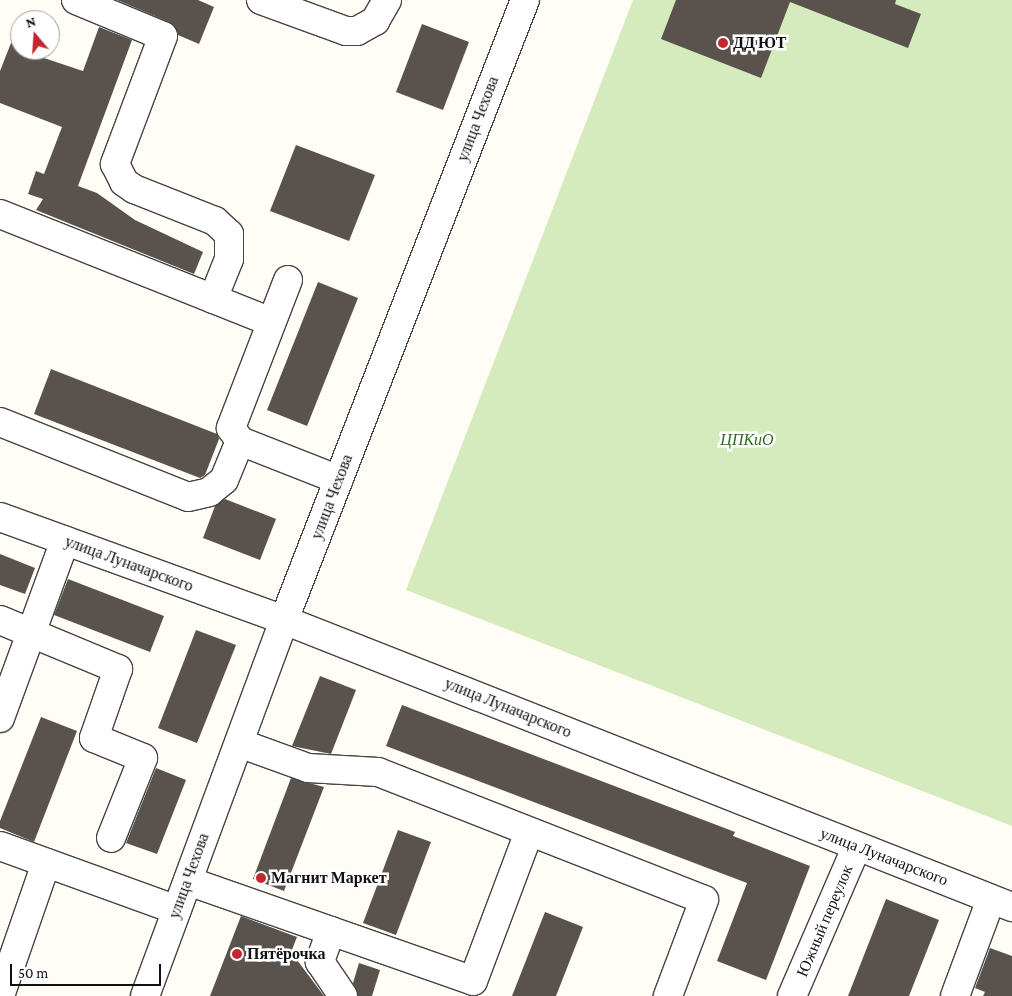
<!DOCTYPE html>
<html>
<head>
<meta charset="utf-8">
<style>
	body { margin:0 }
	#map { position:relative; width:1012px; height:996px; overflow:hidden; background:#fffdf5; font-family:"Crimson Pro",serif }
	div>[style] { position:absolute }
	.green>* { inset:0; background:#d5ebbd }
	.building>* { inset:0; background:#5a524d }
	.roads { filter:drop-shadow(1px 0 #444) drop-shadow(-1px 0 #444) drop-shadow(0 1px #444) drop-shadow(0 -1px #444) }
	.minor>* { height:28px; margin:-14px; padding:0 14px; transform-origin:14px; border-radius:14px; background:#fff }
	.dots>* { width:14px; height:14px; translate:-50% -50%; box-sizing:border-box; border:2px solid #fff; border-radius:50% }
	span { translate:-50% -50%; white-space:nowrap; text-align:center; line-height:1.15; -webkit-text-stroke:5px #fff; paint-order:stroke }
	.poi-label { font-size:16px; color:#111; font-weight:700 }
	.left { translate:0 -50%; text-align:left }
	.street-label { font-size:16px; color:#111 }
	.park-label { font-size:16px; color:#2f6b1f; font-style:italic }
	.north { position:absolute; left:10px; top:10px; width:50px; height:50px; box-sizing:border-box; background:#fff; border:1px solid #a0a0a0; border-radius:50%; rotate:342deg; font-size:14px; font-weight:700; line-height:20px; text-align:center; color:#111 }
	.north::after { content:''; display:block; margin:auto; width:18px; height:22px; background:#c4262e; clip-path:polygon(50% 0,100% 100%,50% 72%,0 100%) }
	.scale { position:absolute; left:10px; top:964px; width:151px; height:22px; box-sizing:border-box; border:2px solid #111; border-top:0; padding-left:6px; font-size:15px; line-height:18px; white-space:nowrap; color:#111; -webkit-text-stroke:4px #fff; paint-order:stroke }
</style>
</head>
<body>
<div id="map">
	<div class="green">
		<i style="clip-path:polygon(633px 0,1012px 0,1012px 826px,406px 590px)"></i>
	</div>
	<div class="building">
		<i style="clip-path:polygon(117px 0,198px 0,214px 7px,199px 44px,178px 35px,169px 22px)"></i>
		<i style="clip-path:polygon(676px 0,896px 0,895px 4px,921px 14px,908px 48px,790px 2px,761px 78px,661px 39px)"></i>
		<i style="clip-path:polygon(422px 24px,469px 42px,443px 110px,396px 92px)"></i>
		<i style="clip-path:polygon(99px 27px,132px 40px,78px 186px,97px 193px,135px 220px,203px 252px,194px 274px,36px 210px,43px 199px,28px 194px,36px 171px,44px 174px,62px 127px,0 103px,0 71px,11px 43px,20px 50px,83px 71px)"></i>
		<i style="clip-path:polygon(296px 145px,375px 175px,349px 241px,270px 211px)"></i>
		<i style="clip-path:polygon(318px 282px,358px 298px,307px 426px,267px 410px)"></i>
		<i style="clip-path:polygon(51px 369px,217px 434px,219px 439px,205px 475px,200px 478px,34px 414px)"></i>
		<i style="clip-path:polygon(225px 499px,276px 519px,260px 560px,203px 538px,215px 506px)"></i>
		<i style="clip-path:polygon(0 554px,35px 568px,25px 594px,0 585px)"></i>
		<i style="clip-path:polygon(68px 579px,164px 616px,150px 652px,54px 615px)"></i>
		<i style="clip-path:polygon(196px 630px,236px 645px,197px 743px,158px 728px)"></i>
		<i style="clip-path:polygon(320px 676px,356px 690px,331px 754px,292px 746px)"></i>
		<i style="clip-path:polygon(402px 705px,735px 832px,733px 836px,810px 866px,766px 980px,717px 961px,747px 883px,386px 746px)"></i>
		<i style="clip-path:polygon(41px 717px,77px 731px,34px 842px,0 828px,0 821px)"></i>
		<i style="clip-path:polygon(156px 768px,186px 780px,157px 854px,126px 843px)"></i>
		<i style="clip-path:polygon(291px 778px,324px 787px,284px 891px,253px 879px)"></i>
		<i style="clip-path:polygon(398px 830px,431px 842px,396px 935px,363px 923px)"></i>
		<i style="clip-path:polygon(886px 899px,939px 920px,909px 996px,848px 996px)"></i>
		<i style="clip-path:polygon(545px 912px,583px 927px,556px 996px,512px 996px)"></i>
		<i style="clip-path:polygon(241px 916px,297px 937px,291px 952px,324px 996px,210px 996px)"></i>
		<i style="clip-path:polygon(990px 948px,1012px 956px,1012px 996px,983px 996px,985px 992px,975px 988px)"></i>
		<i style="clip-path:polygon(359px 963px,380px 970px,372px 996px,358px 996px,353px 983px)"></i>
	</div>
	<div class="roads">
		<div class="minor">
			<i style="left:76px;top:0;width:94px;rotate:22.5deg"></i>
			<i style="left:163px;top:36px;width:137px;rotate:110.6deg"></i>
			<i style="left:115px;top:164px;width:20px;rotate:63deg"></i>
			<i style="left:124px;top:182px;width:12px;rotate:35deg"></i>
			<i style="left:134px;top:189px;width:87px;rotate:21.6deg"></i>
			<i style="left:215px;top:221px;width:19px;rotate:43deg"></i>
			<i style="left:229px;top:234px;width:25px;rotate:90deg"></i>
			<i style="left:229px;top:259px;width:43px;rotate:111.8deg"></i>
			<i style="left:261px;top:0;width:90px;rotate:20deg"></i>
			<i style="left:346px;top:31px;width:11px"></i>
			<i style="left:357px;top:31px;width:21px;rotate:-29deg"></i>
			<i style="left:375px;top:21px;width:24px;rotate:-60deg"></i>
			<i style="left:0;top:214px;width:292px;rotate:21.7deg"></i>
			<i style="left:288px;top:280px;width:159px;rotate:111.1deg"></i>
			<i style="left:231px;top:428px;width:16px;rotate:55deg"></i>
			<i style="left:240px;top:441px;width:106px;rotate:21.5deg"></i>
			<i style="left:0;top:422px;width:202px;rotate:21.7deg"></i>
			<i style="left:188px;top:497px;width:22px;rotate:-13deg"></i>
			<i style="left:209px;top:492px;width:19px;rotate:-39deg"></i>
			<i style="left:224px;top:480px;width:42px;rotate:-67.7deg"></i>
			<i style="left:0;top:517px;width:302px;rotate:19.9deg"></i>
			<i style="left:284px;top:620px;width:783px;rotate:21.52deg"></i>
			<i style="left:0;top:620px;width:128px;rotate:22.6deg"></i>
			<i style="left:118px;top:669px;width:73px;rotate:109.2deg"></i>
			<i style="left:94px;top:738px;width:53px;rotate:22.2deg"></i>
			<i style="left:143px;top:758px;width:86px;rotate:111.8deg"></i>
			<i style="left:0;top:718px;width:189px;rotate:-69.9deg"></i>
			<i style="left:239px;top:743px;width:73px;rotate:19.9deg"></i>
			<i style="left:308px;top:768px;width:70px;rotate:3.3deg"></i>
			<i style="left:378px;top:772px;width:350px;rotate:21.4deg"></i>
			<i style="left:704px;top:900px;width:103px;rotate:110.6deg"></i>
			<i style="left:0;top:846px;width:188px;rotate:19.9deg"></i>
			<i style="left:188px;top:881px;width:302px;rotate:19.3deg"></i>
			<i style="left:473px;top:981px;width:159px;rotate:-69.4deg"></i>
			<i style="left:331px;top:931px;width:33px;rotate:110deg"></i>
			<i style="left:320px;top:962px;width:41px;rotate:55.9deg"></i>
			<i style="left:0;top:996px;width:141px;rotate:-70.9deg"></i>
			<i style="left:145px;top:996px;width:401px;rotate:-69.7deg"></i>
			<i style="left:284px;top:620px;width:665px;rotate:-68.76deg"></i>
			<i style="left:792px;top:996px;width:163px;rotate:-66.6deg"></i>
			<i style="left:955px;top:996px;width:103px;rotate:-69.6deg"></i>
		</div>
	</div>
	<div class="dots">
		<i style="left:723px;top:43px;background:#c4262e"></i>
		<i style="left:261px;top:878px;background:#c4262e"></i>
		<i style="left:237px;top:954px;background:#c4262e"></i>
	</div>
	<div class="poi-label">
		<span class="left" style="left:733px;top:43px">ДД ЮТ</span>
		<span class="left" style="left:271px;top:878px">Магнит Маркет</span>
		<span class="left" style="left:247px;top:954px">Пятёрочка</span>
	</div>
	<div class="street-label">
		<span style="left:478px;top:119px;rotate:-69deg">улица Чехова</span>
		<span style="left:332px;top:497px;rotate:-69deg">улица Чехова</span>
		<span style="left:129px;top:564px;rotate:20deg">улица Луначарского</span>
		<span style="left:508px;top:708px;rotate:22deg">улица Луначарского</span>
		<span style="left:884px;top:857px;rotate:21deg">улица Луначарского</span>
		<span style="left:189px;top:876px;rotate:-70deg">улица Чехова</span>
		<span style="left:825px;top:921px;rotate:-67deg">Южный переулок</span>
	</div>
	<div class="park-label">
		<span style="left:747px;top:440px">ЦПКиО</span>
	</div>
	<div class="north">N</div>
	<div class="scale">50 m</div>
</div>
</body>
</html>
